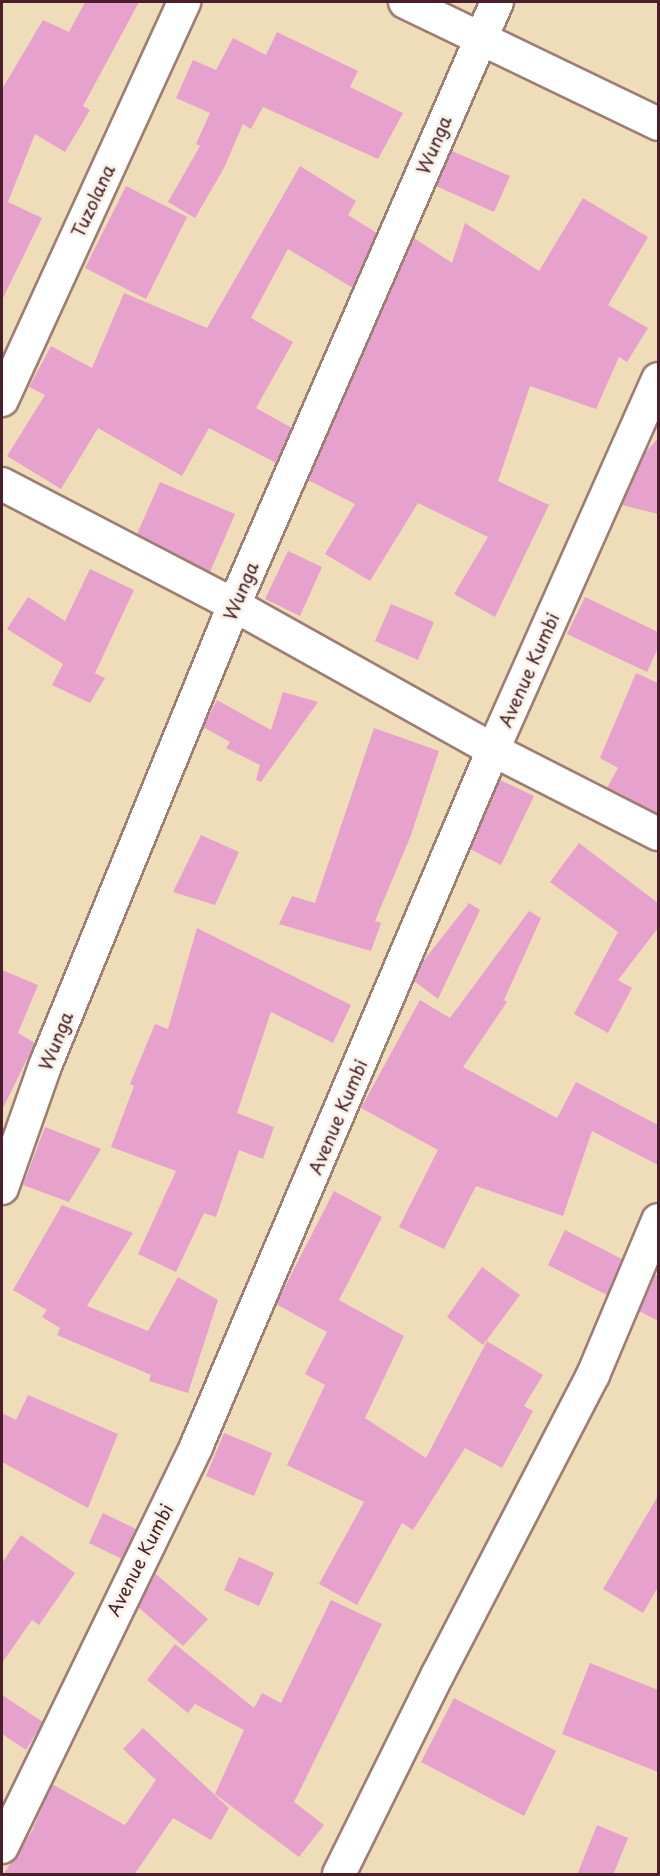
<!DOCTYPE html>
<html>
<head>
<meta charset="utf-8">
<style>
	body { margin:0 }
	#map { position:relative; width:660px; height:1876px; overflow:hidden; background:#efddba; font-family:"Playpen Sans",sans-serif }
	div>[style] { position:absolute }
	.building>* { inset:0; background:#e7a1cd }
	.roads { filter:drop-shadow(2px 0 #9c7e72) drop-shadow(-2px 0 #9c7e72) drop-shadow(0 2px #9c7e72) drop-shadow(0 -2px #9c7e72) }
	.street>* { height:32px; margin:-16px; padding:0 16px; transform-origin:16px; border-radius:16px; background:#fff }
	span { translate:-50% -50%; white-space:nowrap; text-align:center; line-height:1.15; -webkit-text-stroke:6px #f7f3e8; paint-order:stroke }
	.street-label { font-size:18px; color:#4a1f2b }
	.frame { position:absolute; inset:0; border:3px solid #4a1f2b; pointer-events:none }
</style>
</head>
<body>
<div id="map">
	<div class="building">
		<i style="clip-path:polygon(85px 2px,139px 2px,83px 106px,90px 110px,65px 152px,35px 134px,8px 202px,42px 218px,2px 300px,2px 89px,43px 20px,69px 32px)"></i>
		<i style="clip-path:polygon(277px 32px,358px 71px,350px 87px,403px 113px,378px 159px,263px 107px,251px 129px,243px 124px,224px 168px,195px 218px,168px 202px,200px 146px,196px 144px,210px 113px,176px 98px,193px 60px,216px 70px,233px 38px,266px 55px)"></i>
		<i style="clip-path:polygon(452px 151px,510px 176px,494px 212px,436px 186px)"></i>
		<i style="clip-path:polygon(300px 166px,356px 201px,348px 215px,377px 233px,353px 288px,288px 249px,251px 318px,293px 342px,256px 408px,292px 428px,276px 463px,209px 428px,182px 476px,98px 428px,61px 489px,7px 456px,45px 395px,29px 387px,51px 346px,92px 368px,124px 293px,207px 328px)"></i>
		<i style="clip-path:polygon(126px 186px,187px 217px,146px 299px,85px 268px)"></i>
		<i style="clip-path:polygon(583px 198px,648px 237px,608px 305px,648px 328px,627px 362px,619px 357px,596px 409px,530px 386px,498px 481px,549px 505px,495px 617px,454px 594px,488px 537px,418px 503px,370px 581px,325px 554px,355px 504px,308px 480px,414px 238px,452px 263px,465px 223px,539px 271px)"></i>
		<i style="clip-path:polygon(658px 438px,658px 514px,622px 505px,645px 453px)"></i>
		<i style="clip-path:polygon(160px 482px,235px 514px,210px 572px,137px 534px)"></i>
		<i style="clip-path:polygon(288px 551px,322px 567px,300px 616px,265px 599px)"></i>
		<i style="clip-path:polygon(90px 569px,134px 590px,95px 673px,105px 678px,90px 703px,52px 685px,63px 664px,7px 629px,28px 597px,65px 621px)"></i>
		<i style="clip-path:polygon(585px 597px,658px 632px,658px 648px,647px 672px,567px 634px)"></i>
		<i style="clip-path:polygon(391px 604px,434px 622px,418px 660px,375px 641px)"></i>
		<i style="clip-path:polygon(636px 673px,658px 683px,658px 814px,607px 788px,618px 768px,600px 758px)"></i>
		<i style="clip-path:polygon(283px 692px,318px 702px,261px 782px,256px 780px,260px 765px,226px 748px,230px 742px,203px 727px,217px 700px,271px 730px)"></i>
		<i style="clip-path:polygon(374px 728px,439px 751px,411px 835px,375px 921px,381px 923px,371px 951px,279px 924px,292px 896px,315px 903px)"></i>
		<i style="clip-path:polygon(500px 780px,534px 796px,501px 865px,470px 849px)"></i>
		<i style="clip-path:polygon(201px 835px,239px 852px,215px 905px,173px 892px)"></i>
		<i style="clip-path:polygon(579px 843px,658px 903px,658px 928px,618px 980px,632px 988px,608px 1033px,574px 1014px,618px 932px,550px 882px)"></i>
		<i style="clip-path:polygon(469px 903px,480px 910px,438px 999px,414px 981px,421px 964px)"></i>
		<i style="clip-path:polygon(529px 911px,541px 918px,504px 1000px,507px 1002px,463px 1067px,557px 1118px,576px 1082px,658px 1125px,658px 1165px,592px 1131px,563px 1216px,476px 1186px,444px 1249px,399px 1227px,438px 1150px,361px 1108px,420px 1000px,450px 1018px)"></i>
		<i style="clip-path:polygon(197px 928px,351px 1005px,333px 1043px,271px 1012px,237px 1113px,274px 1127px,263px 1159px,239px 1150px,216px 1217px,204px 1213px,176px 1272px,138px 1254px,176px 1171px,111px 1147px,134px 1086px,130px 1084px,155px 1024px,168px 1029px)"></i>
		<i style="clip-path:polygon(2px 970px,38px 985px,18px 1033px,35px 1043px,2px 1110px)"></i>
		<i style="clip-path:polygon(45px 1127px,101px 1149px,69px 1202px,23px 1185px)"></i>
		<i style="clip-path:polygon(334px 1191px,382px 1217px,339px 1300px,404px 1336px,365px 1418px,426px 1458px,487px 1341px,543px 1375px,524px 1406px,533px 1411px,502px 1468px,465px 1448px,413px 1530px,402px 1523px,357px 1605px,319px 1584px,364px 1502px,287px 1465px,325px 1385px,305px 1374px,327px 1332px,276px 1304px)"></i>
		<i style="clip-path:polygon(62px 1205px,133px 1233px,87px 1306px,148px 1331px,178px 1277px,218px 1300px,188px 1393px,149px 1381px,151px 1375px,57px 1335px,60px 1328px,42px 1317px,47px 1310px,13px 1290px)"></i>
		<i style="clip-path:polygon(565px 1230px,622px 1259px,607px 1295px,548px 1265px)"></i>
		<i style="clip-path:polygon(482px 1267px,520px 1295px,483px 1345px,447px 1317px)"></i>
		<i style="clip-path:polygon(655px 1275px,658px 1276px,658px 1321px,639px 1311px)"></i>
		<i style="clip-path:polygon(28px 1395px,118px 1434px,88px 1508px,2px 1462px,2px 1413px,16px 1420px)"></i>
		<i style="clip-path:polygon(224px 1433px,272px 1453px,254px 1496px,206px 1476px)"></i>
		<i style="clip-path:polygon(658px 1496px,658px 1587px,643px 1613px,603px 1589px)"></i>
		<i style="clip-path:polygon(103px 1513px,136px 1529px,122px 1559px,89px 1543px)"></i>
		<i style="clip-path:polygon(21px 1535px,75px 1573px,39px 1625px,32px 1620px,2px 1663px,2px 1563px)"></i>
		<i style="clip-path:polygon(239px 1557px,274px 1573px,259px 1606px,224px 1590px)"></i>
		<i style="clip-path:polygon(156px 1574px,208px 1619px,183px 1646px,138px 1607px)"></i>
		<i style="clip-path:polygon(331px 1600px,382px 1624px,294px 1802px,324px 1825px,299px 1857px,215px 1794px,244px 1730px,195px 1704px,188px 1713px,147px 1680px,175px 1644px,254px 1708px,262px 1693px,281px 1703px)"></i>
		<i style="clip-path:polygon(590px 1663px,658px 1690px,658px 1772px,562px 1734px)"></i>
		<i style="clip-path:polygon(2px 1695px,43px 1722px,26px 1750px,2px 1734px)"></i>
		<i style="clip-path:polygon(454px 1698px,556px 1751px,524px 1816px,421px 1762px)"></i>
		<i style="clip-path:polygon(143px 1728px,229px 1808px,211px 1840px,173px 1818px,134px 1875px,3px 1875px,32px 1831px,52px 1784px,125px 1825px,156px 1780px,123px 1749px)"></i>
		<i style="clip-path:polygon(597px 1825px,628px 1838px,613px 1875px,577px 1875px)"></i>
	</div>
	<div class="roads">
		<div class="street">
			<i style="left:405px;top:2px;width:281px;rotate:25.7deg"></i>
			<i style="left:2px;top:400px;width:438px;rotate:-65.4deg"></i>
			<i style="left:2px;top:484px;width:262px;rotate:27.5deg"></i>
			<i style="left:234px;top:605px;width:297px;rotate:29.2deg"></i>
			<i style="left:493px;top:750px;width:185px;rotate:27deg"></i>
			<i style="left:2px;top:1188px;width:129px;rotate:-70.6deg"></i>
			<i style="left:45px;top:1066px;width:498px;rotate:-67.7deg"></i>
			<i style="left:234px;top:605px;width:658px;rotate:-66.44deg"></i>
			<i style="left:2px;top:1847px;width:445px;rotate:-64.1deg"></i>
			<i style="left:196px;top:1447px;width:758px;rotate:-66.92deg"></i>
			<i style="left:493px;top:750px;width:406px;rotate:-66deg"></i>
			<i style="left:339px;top:1874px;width:223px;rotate:-63.7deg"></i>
			<i style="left:438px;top:1674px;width:337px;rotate:-62.6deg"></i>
			<i style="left:593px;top:1375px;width:168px;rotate:-67.2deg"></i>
		</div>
	</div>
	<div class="street-label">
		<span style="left:434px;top:145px;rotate:-67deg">Wunga</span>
		<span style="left:93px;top:201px;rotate:-65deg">Tuzolana</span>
		<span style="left:241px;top:591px;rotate:-67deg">Wunga</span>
		<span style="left:529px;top:670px;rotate:-66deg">Avenue Kumbi</span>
		<span style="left:56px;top:1041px;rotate:-68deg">Wunga</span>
		<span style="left:338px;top:1117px;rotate:-67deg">Avenue Kumbi</span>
		<span style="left:140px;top:1560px;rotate:-63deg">Avenue Kumbi</span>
	</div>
	<div class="frame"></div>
</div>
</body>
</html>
